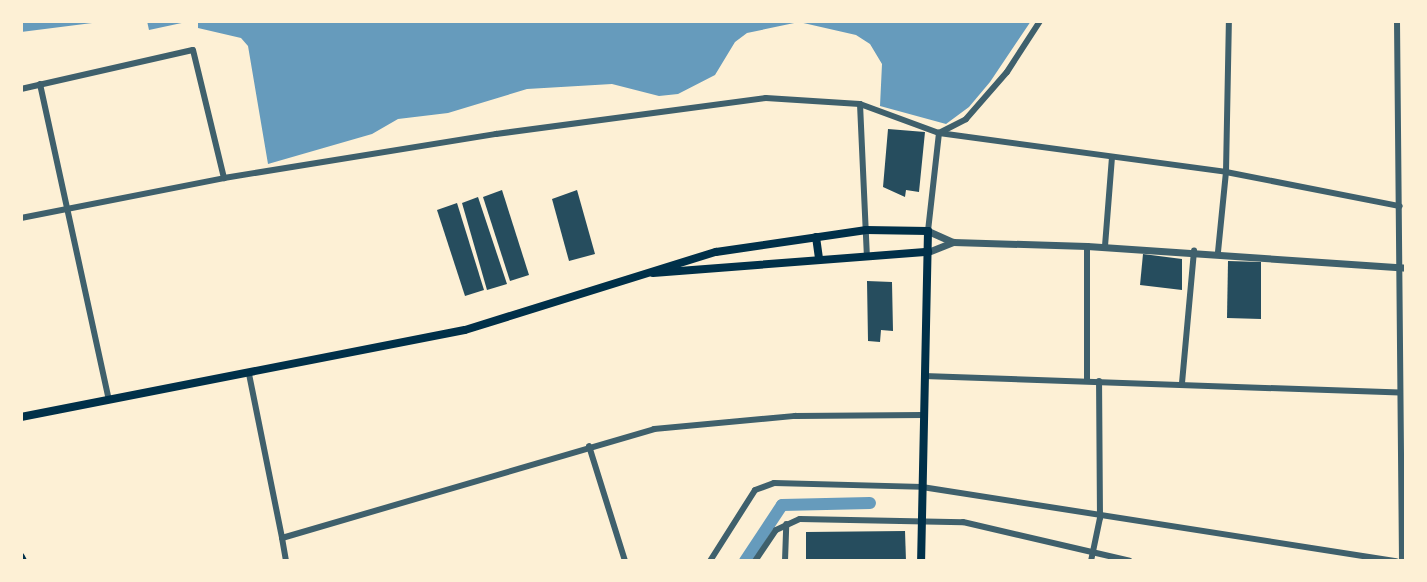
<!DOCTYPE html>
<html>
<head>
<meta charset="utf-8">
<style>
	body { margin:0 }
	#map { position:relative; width:1427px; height:582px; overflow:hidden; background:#fdf0d5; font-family:"Exo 2",sans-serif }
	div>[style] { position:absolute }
	.water>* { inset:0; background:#669bbc }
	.canal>* { height:12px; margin:-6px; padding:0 6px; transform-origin:6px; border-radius:6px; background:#669bbc }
	.building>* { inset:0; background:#264d5e }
	.minor>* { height:6px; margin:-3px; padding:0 3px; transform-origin:3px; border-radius:3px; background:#3f606c }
	.tertiary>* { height:7px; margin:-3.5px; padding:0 3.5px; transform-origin:3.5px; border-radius:3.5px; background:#3f606c }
	.secondary>* { height:8px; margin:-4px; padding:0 4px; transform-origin:4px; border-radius:4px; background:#003049 }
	span { translate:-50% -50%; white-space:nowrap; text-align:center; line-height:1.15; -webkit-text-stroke:5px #fdf0d5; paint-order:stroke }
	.frame { position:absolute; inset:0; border:23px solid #fdf0d5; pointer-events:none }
</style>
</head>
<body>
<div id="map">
	<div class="water">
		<i style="clip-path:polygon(21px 21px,108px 21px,21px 32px)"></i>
		<i style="clip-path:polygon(147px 21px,191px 21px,149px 30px)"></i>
		<i style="clip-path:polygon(198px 21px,1031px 21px,990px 82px,969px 107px,946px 124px,880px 106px,882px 64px,870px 44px,856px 35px,799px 22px,747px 33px,735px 42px,715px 75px,678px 94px,659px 96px,612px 84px,527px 89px,448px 113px,398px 119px,372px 134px,268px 164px,248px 46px,241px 38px,198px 28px)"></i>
	</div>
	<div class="canal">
		<i style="left:745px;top:561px;width:67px;rotate:-56.5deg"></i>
		<i style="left:782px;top:505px;width:88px;rotate:-1.3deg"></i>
	</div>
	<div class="building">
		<i style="clip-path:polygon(888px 129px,925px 132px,919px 192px,906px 190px,905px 197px,883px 187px)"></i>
		<i style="clip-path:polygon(502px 190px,529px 275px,510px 281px,483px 197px)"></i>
		<i style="clip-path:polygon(577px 190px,595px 254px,569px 261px,552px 199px)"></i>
		<i style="clip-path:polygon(478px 197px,507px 284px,487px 290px,462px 203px)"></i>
		<i style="clip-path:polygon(457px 203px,484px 290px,465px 296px,437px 210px)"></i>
		<i style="clip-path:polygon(1143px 254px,1182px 259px,1182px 290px,1140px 285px)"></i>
		<i style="clip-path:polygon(1228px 261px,1261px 262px,1261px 319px,1227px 318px)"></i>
		<i style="clip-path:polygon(867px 281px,892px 282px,893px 331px,881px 330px,880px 342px,868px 341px)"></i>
		<i style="clip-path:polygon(905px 531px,906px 561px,806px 561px,806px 532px)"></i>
	</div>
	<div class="minor">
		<i style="left:1397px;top:21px;width:540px;rotate:89.47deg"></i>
		<i style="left:40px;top:84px;width:323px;rotate:77.7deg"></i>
		<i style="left:21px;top:89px;width:176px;rotate:-12.8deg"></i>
		<i style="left:193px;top:50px;width:132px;rotate:76.4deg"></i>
		<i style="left:860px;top:104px;width:152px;rotate:87.4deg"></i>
		<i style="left:21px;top:218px;width:207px;rotate:-11.1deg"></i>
		<i style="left:224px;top:178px;width:276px;rotate:-9.2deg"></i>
		<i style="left:496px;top:134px;width:272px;rotate:-7.6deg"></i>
		<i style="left:766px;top:98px;width:94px;rotate:3.7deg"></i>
		<i style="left:860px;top:104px;width:84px;rotate:20.2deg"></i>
		<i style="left:939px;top:133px;width:290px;rotate:7.7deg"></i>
		<i style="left:1226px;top:172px;width:177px;rotate:11.1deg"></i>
		<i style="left:928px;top:231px;width:99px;rotate:-83.6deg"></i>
		<i style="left:939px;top:133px;width:30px;rotate:-27deg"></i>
		<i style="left:966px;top:119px;width:62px;rotate:-48.9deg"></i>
		<i style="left:1007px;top:72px;width:61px;rotate:-57.1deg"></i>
		<i style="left:1105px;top:246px;width:89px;rotate:-85.5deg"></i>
		<i style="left:1218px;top:252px;width:80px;rotate:-84.3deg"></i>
		<i style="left:1226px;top:172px;width:151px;rotate:-88.9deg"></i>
		<i style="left:249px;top:374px;width:167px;rotate:78.6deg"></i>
		<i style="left:282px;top:538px;width:388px;rotate:-16.3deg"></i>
		<i style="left:654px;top:429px;width:142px;rotate:-5.3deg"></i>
		<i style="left:795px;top:416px;width:128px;rotate:-0.4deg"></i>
		<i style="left:924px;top:376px;width:476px;rotate:2deg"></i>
		<i style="left:1087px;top:381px;width:135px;rotate:-90deg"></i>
		<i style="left:1182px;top:383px;width:133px;rotate:-84.8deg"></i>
		<i style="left:589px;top:446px;width:121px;rotate:72.6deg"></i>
		<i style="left:282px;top:538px;width:23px;rotate:80deg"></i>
		<i style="left:710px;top:561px;width:84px;rotate:-57.6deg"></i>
		<i style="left:755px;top:490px;width:20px;rotate:-20deg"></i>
		<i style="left:774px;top:483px;width:148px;rotate:1.5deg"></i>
		<i style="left:922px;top:487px;width:480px;rotate:8.9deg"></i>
		<i style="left:755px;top:561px;width:37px;rotate:-56deg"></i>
		<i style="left:776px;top:530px;width:26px;rotate:-25deg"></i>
		<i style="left:800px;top:519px;width:163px;rotate:1.1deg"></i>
		<i style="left:963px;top:522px;width:171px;rotate:13.1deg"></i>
		<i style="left:785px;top:561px;width:37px;rotate:-88deg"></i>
		<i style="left:1091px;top:561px;width:44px;rotate:-78.2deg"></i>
		<i style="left:1100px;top:518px;width:137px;rotate:-90.4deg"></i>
	</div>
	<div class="tertiary">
		<i style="left:928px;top:231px;width:27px;rotate:24deg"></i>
		<i style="left:928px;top:252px;width:27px;rotate:-22deg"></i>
		<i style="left:953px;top:242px;width:134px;rotate:1.7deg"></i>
		<i style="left:1087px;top:246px;width:320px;rotate:3.9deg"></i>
	</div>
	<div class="secondary">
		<i style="left:816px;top:237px;width:22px;rotate:82deg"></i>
		<i style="left:653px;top:273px;width:276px;rotate:-4.4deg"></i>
		<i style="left:21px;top:417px;width:452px;rotate:-11.1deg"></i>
		<i style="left:465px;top:330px;width:263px;rotate:-17.3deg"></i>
		<i style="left:716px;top:252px;width:152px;rotate:-8.3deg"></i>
		<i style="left:866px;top:230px;width:62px;rotate:0.9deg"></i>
		<i style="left:928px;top:231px;width:330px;rotate:91.2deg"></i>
		<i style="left:21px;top:557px;width:4px;rotate:63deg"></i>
	</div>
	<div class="frame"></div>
</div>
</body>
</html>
